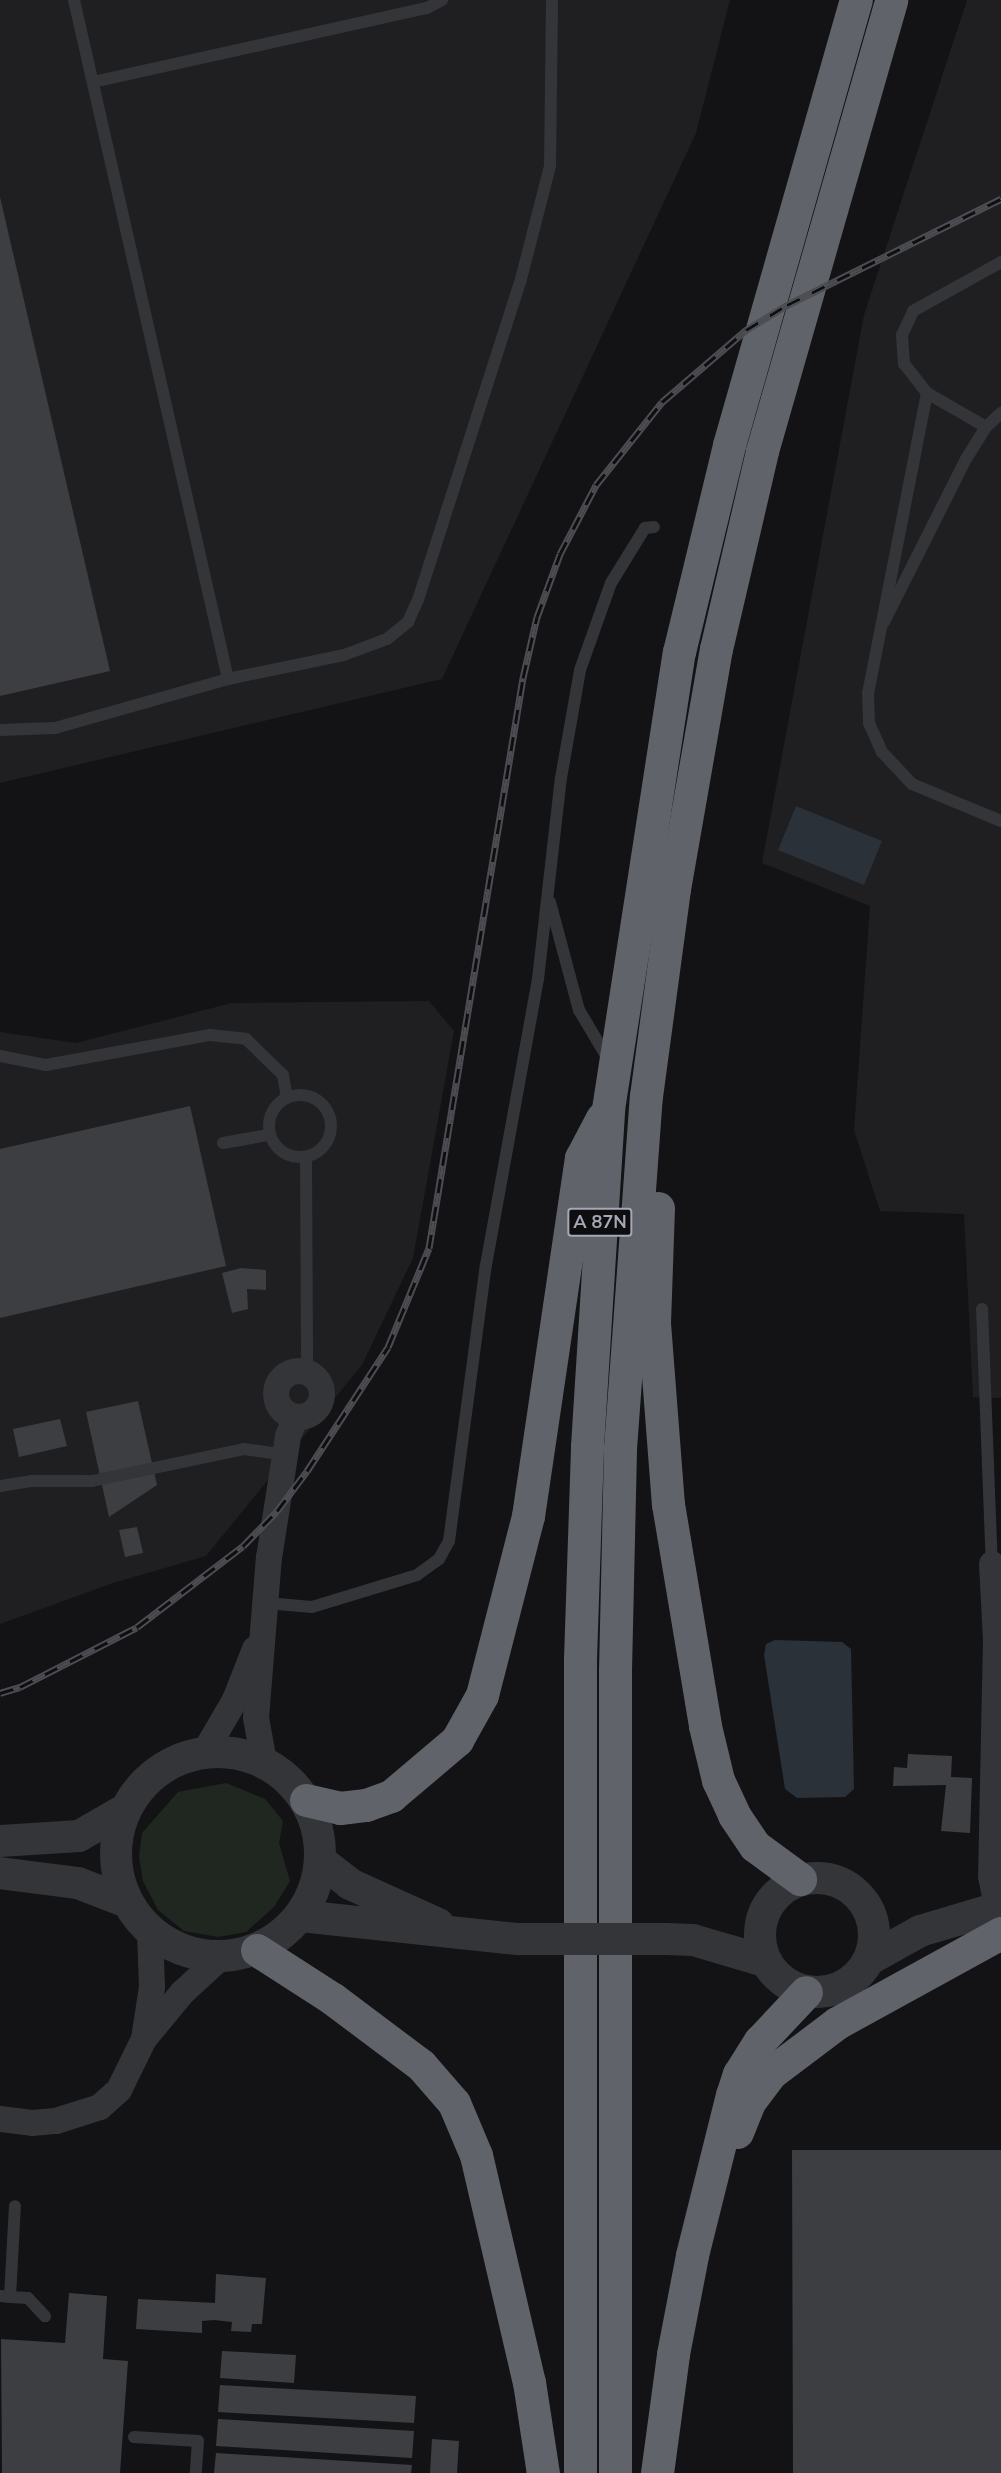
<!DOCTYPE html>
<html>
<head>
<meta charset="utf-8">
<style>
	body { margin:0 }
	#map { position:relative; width:1001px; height:2473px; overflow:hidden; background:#131315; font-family:"Nunito Sans",sans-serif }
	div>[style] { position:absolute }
	.built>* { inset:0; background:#1f1f22 }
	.green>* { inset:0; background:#1f2720 }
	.water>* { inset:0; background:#2a3138 }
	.building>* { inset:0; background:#3d3e42 }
	.service>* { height:12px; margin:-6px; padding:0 6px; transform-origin:6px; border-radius:6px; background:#343539 }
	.service>.ring { margin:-6px; padding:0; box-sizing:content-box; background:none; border:12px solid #343539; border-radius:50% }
	.minor>* { height:26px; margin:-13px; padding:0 13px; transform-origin:13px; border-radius:13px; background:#343539 }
	.minor>.ring { margin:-13px; padding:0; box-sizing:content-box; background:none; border:26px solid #343539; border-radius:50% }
	.tertiary>* { height:32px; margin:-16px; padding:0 16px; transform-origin:16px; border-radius:16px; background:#343539 }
	.tertiary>.ring { margin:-16px; padding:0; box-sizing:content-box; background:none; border:32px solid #343539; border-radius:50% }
	.motorway>* { height:33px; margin:-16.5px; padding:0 16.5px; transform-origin:16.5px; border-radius:16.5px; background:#60636a }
	.rail>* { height:7px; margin-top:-3.5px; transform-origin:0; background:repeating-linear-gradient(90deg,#0e0e10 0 14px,#4b4d52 0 28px); box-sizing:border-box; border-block:2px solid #4b4d52 }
	.tertiary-bridge>* { height:32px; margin:-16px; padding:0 16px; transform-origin:16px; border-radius:16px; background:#343539 }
	span { translate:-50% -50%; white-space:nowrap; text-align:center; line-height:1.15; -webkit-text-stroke:4.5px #0e0e10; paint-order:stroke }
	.shield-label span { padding:2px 4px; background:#0e0e10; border:2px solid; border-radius:4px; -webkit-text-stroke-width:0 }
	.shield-label { font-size:18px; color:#a5a9b5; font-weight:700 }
</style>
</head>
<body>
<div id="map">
	<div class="built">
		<i style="clip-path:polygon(0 0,730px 0,696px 133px,442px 679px,0 783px)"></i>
		<i style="clip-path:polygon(967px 0,1001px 0,1001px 1398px,973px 1397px,964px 1214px,880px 1211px,854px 1130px,870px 906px,762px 863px,864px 315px)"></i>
		<i style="clip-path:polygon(429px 1001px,454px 1031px,413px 1258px,362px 1365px,206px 1556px,113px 1583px,0 1624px,0 1032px,76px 1043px,232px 1003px)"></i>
	</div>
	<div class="green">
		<i style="clip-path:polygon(226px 1783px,265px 1799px,283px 1821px,279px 1843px,290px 1881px,274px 1907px,246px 1932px,218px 1937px,184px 1931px,158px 1910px,143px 1881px,139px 1857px,142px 1833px,178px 1792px)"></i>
	</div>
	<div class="water">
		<i style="clip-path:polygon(796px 806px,882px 841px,864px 885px,778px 850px)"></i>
		<i style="clip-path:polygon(775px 1640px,842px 1642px,851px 1649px,854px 1789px,845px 1797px,797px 1798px,785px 1789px,764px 1655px,766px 1644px)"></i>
	</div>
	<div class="building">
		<i style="clip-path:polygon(0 197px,110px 671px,0 696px)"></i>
		<i style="clip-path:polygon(190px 1106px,226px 1266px,0 1318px,0 1149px)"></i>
		<i style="clip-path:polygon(241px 1268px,266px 1270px,266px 1290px,247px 1289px,248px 1309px,232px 1313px,222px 1273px)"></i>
		<i style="clip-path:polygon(138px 1401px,157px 1485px,109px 1517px,86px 1412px)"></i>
		<i style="clip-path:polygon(60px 1419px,67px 1446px,19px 1457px,13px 1429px)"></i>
		<i style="clip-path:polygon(137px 1527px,143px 1553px,125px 1557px,119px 1530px)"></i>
		<i style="clip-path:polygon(908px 1754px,952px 1756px,951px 1777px,972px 1778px,970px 1833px,941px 1831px,946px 1785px,893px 1786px,894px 1767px,907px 1768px)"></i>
		<i style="clip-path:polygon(792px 2150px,1001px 2150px,1001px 2473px,793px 2473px)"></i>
		<i style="clip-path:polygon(216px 2274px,266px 2278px,262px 2324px,252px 2324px,251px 2332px,231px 2331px,232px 2322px,214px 2320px,202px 2321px,202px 2333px,136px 2329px,138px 2299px,215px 2303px)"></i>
		<i style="clip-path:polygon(69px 2293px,107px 2296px,103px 2359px,128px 2361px,120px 2473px,2px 2473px,1px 2339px,65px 2343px)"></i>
		<i style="clip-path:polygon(222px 2351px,296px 2355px,294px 2383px,220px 2378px)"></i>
		<i style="clip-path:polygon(220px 2385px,416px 2396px,414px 2423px,218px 2412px)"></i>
		<i style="clip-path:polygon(218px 2419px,414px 2431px,412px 2458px,216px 2446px)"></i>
		<i style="clip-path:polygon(432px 2439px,459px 2441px,457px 2473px,430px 2473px)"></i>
		<i style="clip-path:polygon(216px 2453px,412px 2465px,411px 2473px,214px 2473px)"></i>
	</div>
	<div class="service">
		<i style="left:74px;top:0;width:696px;rotate:77.22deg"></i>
		<i style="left:93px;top:82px;width:342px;rotate:-12.5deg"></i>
		<i style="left:427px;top:8px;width:17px;rotate:-28deg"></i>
		<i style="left:927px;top:393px;width:306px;rotate:101.1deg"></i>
		<i style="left:868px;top:693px;width:30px;rotate:88deg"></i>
		<i style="left:869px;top:723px;width:32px;rotate:66deg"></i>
		<i style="left:882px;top:752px;width:44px;rotate:46.8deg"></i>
		<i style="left:912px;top:784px;width:96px;rotate:22.6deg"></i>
		<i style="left:986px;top:427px;width:68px;rotate:-150deg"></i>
		<i style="left:927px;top:393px;width:37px;rotate:-128deg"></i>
		<i style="left:904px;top:364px;width:29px;rotate:-94deg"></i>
		<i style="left:902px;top:335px;width:26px;rotate:-65deg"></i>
		<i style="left:913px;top:311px;width:101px;rotate:-29.1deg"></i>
		<i style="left:884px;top:622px;width:182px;rotate:-63.3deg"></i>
		<i style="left:966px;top:459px;width:38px;rotate:-58deg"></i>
		<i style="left:986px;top:427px;width:21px;rotate:-43deg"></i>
		<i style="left:0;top:730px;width:55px;rotate:-2.1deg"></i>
		<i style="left:55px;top:728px;width:180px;rotate:-15.8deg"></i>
		<i style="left:228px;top:679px;width:118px;rotate:-11.7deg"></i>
		<i style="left:344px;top:655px;width:46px;rotate:-20.4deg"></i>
		<i style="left:387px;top:639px;width:27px;rotate:-39deg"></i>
		<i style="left:408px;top:622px;width:24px;rotate:-66deg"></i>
		<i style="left:418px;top:600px;width:333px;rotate:-72.2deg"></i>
		<i style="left:520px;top:283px;width:121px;rotate:-75.6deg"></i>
		<i style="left:550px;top:166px;width:166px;rotate:-89.3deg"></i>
		<i style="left:550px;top:902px;width:112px;rotate:75deg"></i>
		<i style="left:579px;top:1010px;width:57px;rotate:59.4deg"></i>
		<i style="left:0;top:1056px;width:47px;rotate:11.1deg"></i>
		<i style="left:46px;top:1065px;width:167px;rotate:-10.4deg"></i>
		<i style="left:210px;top:1035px;width:36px;rotate:6deg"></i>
		<i style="left:246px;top:1039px;width:52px;rotate:44.2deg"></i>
		<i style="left:283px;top:1075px;width:22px;rotate:80deg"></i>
		<i class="ring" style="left:269px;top:1095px;width:50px;height:50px"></i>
		<i style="left:223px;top:1143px;width:46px;rotate:-10.1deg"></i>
		<i style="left:306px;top:1158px;width:214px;rotate:89.7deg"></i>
		<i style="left:982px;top:1309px;width:255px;rotate:87.8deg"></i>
		<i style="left:0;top:1486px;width:31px;rotate:-9deg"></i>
		<i style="left:31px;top:1481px;width:61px"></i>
		<i style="left:92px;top:1481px;width:155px;rotate:-11.9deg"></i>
		<i style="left:244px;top:1449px;width:42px;rotate:8.1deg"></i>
		<i style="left:266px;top:1603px;width:46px;rotate:5deg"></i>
		<i style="left:312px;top:1607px;width:110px;rotate:-16.9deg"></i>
		<i style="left:417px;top:1575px;width:27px;rotate:-36deg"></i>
		<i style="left:439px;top:1559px;width:21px;rotate:-61deg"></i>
		<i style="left:449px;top:1541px;width:278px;rotate:-82.4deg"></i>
		<i style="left:486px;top:1265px;width:291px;rotate:-79.7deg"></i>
		<i style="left:538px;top:979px;width:202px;rotate:-83.5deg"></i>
		<i style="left:561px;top:778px;width:110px;rotate:-80deg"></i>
		<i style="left:580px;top:670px;width:92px;rotate:-70.4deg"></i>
		<i style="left:611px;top:583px;width:65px;rotate:-58.3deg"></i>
		<i style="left:645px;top:528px;width:9px;rotate:-6deg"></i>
		<i style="left:0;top:2296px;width:10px;rotate:6deg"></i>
		<i style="left:10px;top:2297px;width:91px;rotate:-86.9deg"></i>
		<i style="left:10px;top:2297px;width:18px;rotate:3deg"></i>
		<i style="left:28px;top:2298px;width:25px;rotate:47deg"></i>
		<i style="left:134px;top:2437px;width:64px;rotate:3.6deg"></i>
		<i style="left:198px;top:2441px;width:32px;rotate:94deg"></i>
	</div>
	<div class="minor">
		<i class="ring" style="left:276px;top:1371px;width:20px;height:20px"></i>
		<i style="left:992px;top:1564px;width:76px;rotate:87deg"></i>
		<i style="left:996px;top:1640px;width:236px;rotate:91.2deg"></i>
		<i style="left:991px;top:1876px;width:33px;rotate:79deg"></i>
		<i style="left:204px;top:1753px;width:61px;rotate:-59.7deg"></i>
		<i style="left:235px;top:1700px;width:55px;rotate:-68.6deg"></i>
		<i style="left:264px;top:1762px;width:45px;rotate:-100.3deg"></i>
		<i style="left:256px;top:1718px;width:161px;rotate:-85.4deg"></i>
		<i style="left:269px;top:1558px;width:123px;rotate:-81.1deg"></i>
		<i style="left:288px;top:1436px;width:21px;rotate:-67deg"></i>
		<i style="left:144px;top:2039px;width:53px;rotate:-81.3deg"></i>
		<i style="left:152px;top:1987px;width:55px;rotate:-92.1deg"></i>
		<i style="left:0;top:2119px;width:32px;rotate:7deg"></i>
		<i style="left:32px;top:2123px;width:24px;rotate:-5deg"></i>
		<i style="left:56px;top:2121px;width:46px;rotate:-17.7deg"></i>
		<i style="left:100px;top:2107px;width:25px;rotate:-42deg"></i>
		<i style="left:119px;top:2090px;width:57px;rotate:-63.9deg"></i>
		<i style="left:144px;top:2039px;width:60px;rotate:-50.4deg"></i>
		<i style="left:182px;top:1993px;width:52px;rotate:-42.6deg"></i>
	</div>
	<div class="tertiary">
		<i class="ring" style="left:116px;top:1752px;width:172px;height:172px"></i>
		<i style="left:0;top:1841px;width:79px;rotate:-3.6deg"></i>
		<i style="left:79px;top:1836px;width:54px;rotate:-29.9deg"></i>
		<i style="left:321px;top:1861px;width:37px;rotate:38deg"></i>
		<i style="left:350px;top:1884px;width:97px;rotate:24.4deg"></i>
		<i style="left:0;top:1873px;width:79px;rotate:7.3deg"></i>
		<i style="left:78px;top:1883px;width:53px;rotate:21.2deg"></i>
		<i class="ring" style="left:760px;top:1878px;width:82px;height:82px"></i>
		<i style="left:301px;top:1916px;width:218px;rotate:6.1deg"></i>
		<i style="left:666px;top:1939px;width:27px;rotate:2deg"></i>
		<i style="left:693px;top:1940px;width:75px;rotate:16.3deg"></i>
		<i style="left:870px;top:1959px;width:57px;rotate:-29.2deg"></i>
		<i style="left:920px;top:1931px;width:84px;rotate:-16.5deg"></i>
	</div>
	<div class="motorway">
		<i style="left:658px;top:1208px;width:115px;rotate:92deg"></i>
		<i style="left:654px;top:1323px;width:182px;rotate:85.6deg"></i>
		<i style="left:668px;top:1504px;width:225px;rotate:80.5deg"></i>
		<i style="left:705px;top:1726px;width:56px;rotate:76.5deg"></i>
		<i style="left:718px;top:1780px;width:38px;rotate:65deg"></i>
		<i style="left:734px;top:1815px;width:37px;rotate:56deg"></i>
		<i style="left:755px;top:1846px;width:56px;rotate:36.3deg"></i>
		<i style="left:306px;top:1800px;width:35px;rotate:13deg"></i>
		<i style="left:340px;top:1808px;width:26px;rotate:-7deg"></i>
		<i style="left:366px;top:1805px;width:27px;rotate:-20deg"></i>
		<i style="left:391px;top:1796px;width:87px;rotate:-40.3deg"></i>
		<i style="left:457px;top:1740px;width:51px;rotate:-60.9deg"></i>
		<i style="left:482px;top:1695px;width:185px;rotate:-75.6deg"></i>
		<i style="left:528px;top:1516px;width:362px;rotate:-81.6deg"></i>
		<i style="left:581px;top:1158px;width:45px;rotate:-62.3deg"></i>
		<i style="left:257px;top:1950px;width:90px;rotate:32.8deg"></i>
		<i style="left:333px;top:1999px;width:110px;rotate:36.9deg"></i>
		<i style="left:421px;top:2065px;width:50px;rotate:49deg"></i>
		<i style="left:454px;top:2103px;width:56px;rotate:67.1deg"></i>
		<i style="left:476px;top:2155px;width:233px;rotate:76.9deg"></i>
		<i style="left:529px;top:2382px;width:92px;rotate:81.3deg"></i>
		<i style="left:737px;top:2132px;width:32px;rotate:-68deg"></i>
		<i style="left:749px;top:2102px;width:38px;rotate:-53deg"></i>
		<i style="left:772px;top:2072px;width:81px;rotate:-37deg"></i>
		<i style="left:837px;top:2023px;width:187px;rotate:-28.8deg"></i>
		<i style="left:580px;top:2473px;width:814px;rotate:-90deg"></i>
		<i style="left:580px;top:1659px;width:213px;rotate:-88.1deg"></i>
		<i style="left:587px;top:1446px;width:338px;rotate:-86.4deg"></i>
		<i style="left:608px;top:1109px;width:462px;rotate:-81.2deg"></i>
		<i style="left:679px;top:652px;width:213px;rotate:-76.4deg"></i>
		<i style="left:729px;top:445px;width:463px;rotate:-74.1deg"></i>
		<i style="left:615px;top:2473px;width:803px;rotate:-90deg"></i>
		<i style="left:615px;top:1670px;width:222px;rotate:-88.7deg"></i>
		<i style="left:620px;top:1448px;width:353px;rotate:-85.8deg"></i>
		<i style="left:646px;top:1096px;width:209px;rotate:-82.3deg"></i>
		<i style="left:674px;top:889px;width:244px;rotate:-80.1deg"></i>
		<i style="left:716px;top:649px;width:203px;rotate:-76.9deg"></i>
		<i style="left:762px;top:451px;width:469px;rotate:-74deg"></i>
		<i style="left:657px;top:2473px;width:120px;rotate:-82.3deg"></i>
		<i style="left:673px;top:2354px;width:101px;rotate:-79.1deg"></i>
		<i style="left:692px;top:2255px;width:165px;rotate:-76deg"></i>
		<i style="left:732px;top:2095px;width:22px;rotate:-72deg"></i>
		<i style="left:739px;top:2074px;width:39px;rotate:-58deg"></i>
		<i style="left:760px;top:2041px;width:67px;rotate:-46.8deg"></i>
	</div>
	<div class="rail">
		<i style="left:0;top:1693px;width:21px;rotate:-17deg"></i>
		<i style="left:20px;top:1687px;width:131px;rotate:-27.1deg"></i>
		<i style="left:137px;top:1627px;width:133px;rotate:-37.4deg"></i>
		<i style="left:243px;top:1546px;width:49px;rotate:-45.8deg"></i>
		<i style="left:277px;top:1511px;width:50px;rotate:-53.1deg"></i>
		<i style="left:307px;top:1471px;width:148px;rotate:-56.8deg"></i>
		<i style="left:388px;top:1347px;width:107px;rotate:-67.5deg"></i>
		<i style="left:429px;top:1248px;width:578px;rotate:-80.64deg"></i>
		<i style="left:523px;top:678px;width:63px;rotate:-77.1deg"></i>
		<i style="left:537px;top:617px;width:67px;rotate:-69.9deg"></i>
		<i style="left:560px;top:554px;width:78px;rotate:-62.4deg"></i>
		<i style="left:596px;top:485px;width:106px;rotate:-51.5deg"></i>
		<i style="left:662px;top:402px;width:111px;rotate:-40.6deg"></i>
		<i style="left:746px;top:330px;width:48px;rotate:-31.4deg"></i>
		<i style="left:787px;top:305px;width:239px;rotate:-26.4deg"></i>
	</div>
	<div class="tertiary-bridge">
		<i style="left:518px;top:1939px;width:148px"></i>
	</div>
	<div class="shield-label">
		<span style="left:600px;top:1222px">A 87N</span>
	</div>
</div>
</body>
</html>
